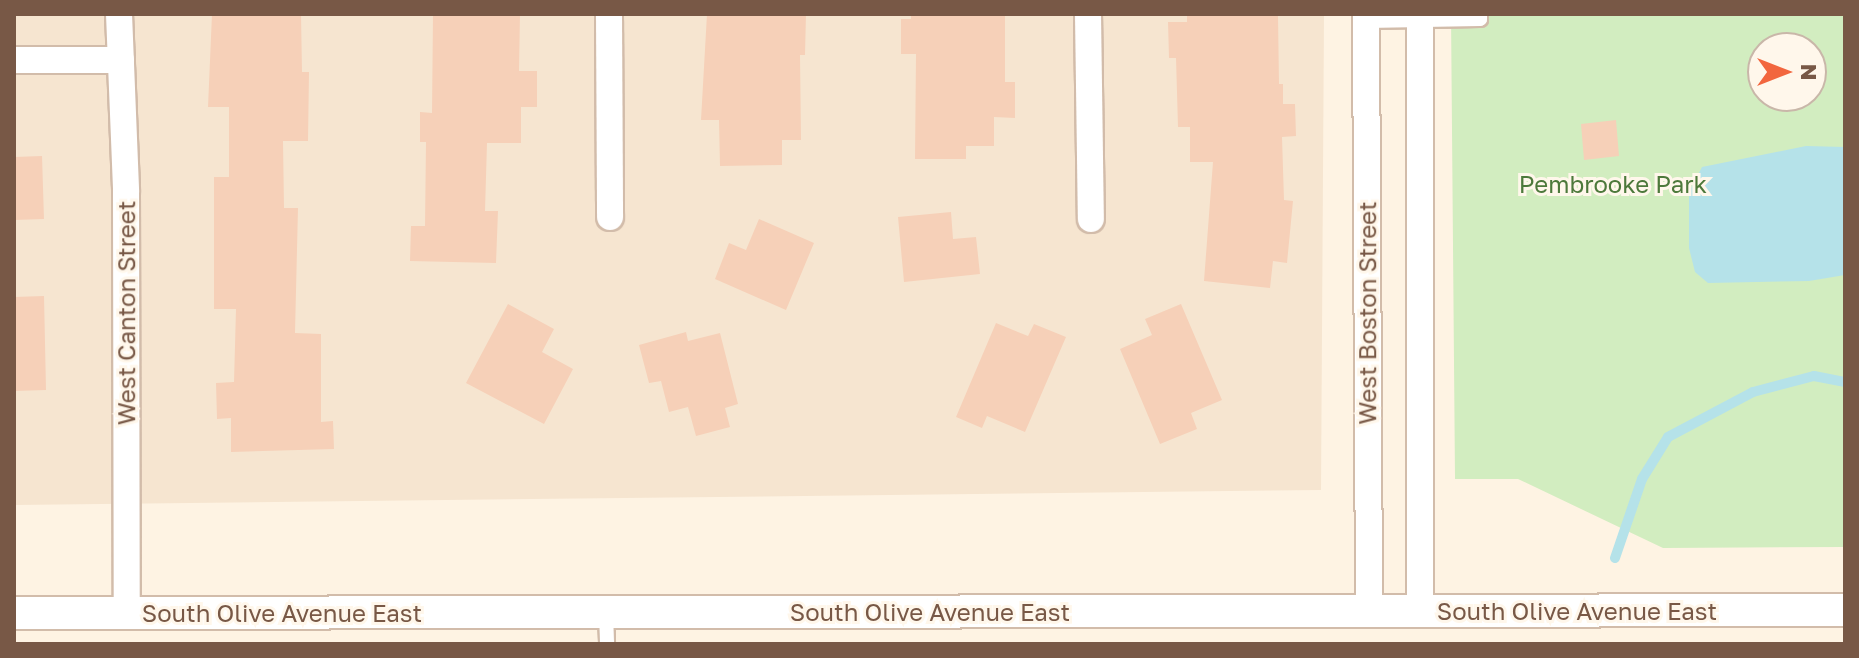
<!DOCTYPE html>
<html>
<head>
<meta charset="utf-8">
<style>
	body { margin:0 }
	#map { position:relative; width:1859px; height:658px; overflow:hidden; background:#fef3e3; font-family:"Golos Text",sans-serif }
	div>[style] { position:absolute }
	.residential>* { inset:0; background:#f6e5d0 }
	.green>* { inset:0; background:#d2edc0 }
	.water>* { inset:0; background:#b5e2e9 }
	.stream>* { height:10px; margin:-5px; padding:0 5px; transform-origin:5px; border-radius:5px; background:#b5e2e9 }
	.building>* { inset:0; background:#f6d0b8 }
	.roads { filter:drop-shadow(2px 0 #d2bcaa) drop-shadow(-2px 0 #d2bcaa) drop-shadow(0 2px #d2bcaa) drop-shadow(0 -2px #d2bcaa) }
	.service>* { height:14px; margin:-7px; padding:0 7px; transform-origin:7px; border-radius:7px; background:#fff }
	.minor>* { height:26px; margin:-13px; padding:0 13px; transform-origin:13px; border-radius:13px; background:#fff }
	.tertiary>* { height:32px; margin:-16px; padding:0 16px; transform-origin:16px; border-radius:16px; background:#fff }
	span { translate:-50% -50%; white-space:nowrap; text-align:center; line-height:1.15; -webkit-text-stroke:6px #fff7eb; paint-order:stroke }
	.park-label { font-size:24px; color:#4d793b }
	.street-label { font-size:24px; color:#785846 }
	.frame { position:absolute; inset:0; border:16px solid #785846; pointer-events:none }
	.north { position:absolute; left:1747px; top:32px; width:80px; height:80px; box-sizing:border-box; background:#fff7eb; border:2px solid #c9b7a9; border-radius:50%; rotate:90deg; font-size:22px; font-weight:700; line-height:32px; text-align:center; color:#785846 }
	.north::after { content:''; display:block; margin:auto; width:28px; height:36px; background:#f2663e; clip-path:polygon(50% 0,100% 100%,50% 72%,0 100%) }
</style>
</head>
<body>
<div id="map">
	<div class="residential">
		<i style="clip-path:polygon(14px 14px,1324px 14px,1321px 490px,14px 505px)"></i>
	</div>
	<div class="green">
		<i style="clip-path:polygon(evenodd,1451px 14px,1845px 14px,1845px 547px,1663px 548px,1518px 479px,1455px 479px,1451px 14px,1763px 48px,1811px 48px,1811px 96px,1763px 96px,1763px 48px)"></i>
	</div>
	<div class="water">
		<i style="clip-path:polygon(1806px 146px,1845px 147px,1845px 275px,1809px 281px,1708px 283px,1695px 272px,1689px 248px,1689px 192px,1702px 167px)"></i>
	</div>
	<div class="stream">
		<i style="left:1615px;top:558px;width:83px;rotate:-71.1deg"></i>
		<i style="left:1642px;top:479px;width:49px;rotate:-58.2deg"></i>
		<i style="left:1668px;top:437px;width:96px;rotate:-27.9deg"></i>
		<i style="left:1753px;top:392px;width:63px;rotate:-14.7deg"></i>
		<i style="left:1814px;top:376px;width:32px;rotate:11deg"></i>
	</div>
	<div class="building">
		<i style="clip-path:polygon(212px 14px,301px 14px,302px 72px,309px 72px,308px 141px,283px 141px,284px 208px,298px 208px,295px 333px,321px 334px,321px 422px,333px 421px,334px 449px,231px 452px,231px 418px,217px 419px,216px 383px,234px 382px,236px 309px,214px 309px,214px 177px,229px 177px,229px 107px,208px 107px)"></i>
		<i style="clip-path:polygon(433px 14px,520px 14px,519px 71px,537px 71px,537px 107px,521px 107px,521px 143px,487px 143px,485px 211px,498px 211px,496px 263px,410px 261px,411px 226px,425px 226px,426px 142px,420px 142px,420px 112px,432px 113px)"></i>
		<i style="clip-path:polygon(707px 14px,806px 14px,805px 55px,800px 55px,801px 140px,782px 140px,782px 165px,720px 166px,719px 120px,701px 120px)"></i>
		<i style="clip-path:polygon(911px 14px,1005px 14px,1005px 82px,1015px 82px,1015px 118px,994px 117px,994px 146px,966px 146px,966px 159px,915px 159px,916px 54px,901px 54px,901px 19px,911px 19px)"></i>
		<i style="clip-path:polygon(1187px 14px,1278px 16px,1279px 84px,1283px 84px,1283px 104px,1295px 104px,1296px 136px,1282px 137px,1284px 200px,1293px 201px,1287px 263px,1273px 261px,1270px 288px,1204px 281px,1213px 162px,1190px 162px,1190px 127px,1178px 127px,1176px 58px,1169px 58px,1168px 22px,1187px 22px)"></i>
		<i style="clip-path:polygon(1616px 120px,1619px 156px,1584px 160px,1581px 124px)"></i>
		<i style="clip-path:polygon(42px 156px,44px 219px,14px 220px,14px 157px)"></i>
		<i style="clip-path:polygon(951px 212px,953px 239px,976px 237px,980px 274px,904px 282px,898px 217px)"></i>
		<i style="clip-path:polygon(759px 219px,814px 243px,786px 310px,715px 279px,729px 243px,746px 250px)"></i>
		<i style="clip-path:polygon(44px 296px,46px 390px,14px 391px,14px 297px)"></i>
		<i style="clip-path:polygon(508px 304px,554px 329px,542px 352px,573px 369px,544px 424px,466px 383px)"></i>
		<i style="clip-path:polygon(1181px 304px,1222px 400px,1191px 413px,1197px 429px,1160px 444px,1120px 349px,1152px 335px,1145px 319px)"></i>
		<i style="clip-path:polygon(996px 323px,1028px 336px,1034px 324px,1066px 337px,1025px 432px,987px 416px,982px 428px,956px 417px)"></i>
		<i style="clip-path:polygon(686px 332px,688px 341px,720px 333px,738px 404px,725px 408px,730px 427px,696px 436px,688px 407px,669px 412px,661px 381px,649px 383px,639px 345px)"></i>
	</div>
	<div class="roads">
		<div class="service">
			<i style="left:1366px;top:21px;width:114px;rotate:-1deg"></i>
			<i style="left:1480px;top:19px;width:5px;rotate:-90deg"></i>
			<i style="left:606px;top:613px;width:31px;rotate:88deg"></i>
		</div>
		<div class="minor">
			<i style="left:119px;top:14px;width:178px;rotate:87.7deg"></i>
			<i style="left:126px;top:192px;width:420px;rotate:89.9deg"></i>
			<i style="left:609px;top:14px;width:203px;rotate:89.7deg"></i>
			<i style="left:1088px;top:14px;width:205px;rotate:89.2deg"></i>
			<i style="left:1366px;top:14px;width:597px;rotate:89.71deg"></i>
			<i style="left:14px;top:60px;width:107px"></i>
			<i style="left:1420px;top:611px;width:597px;rotate:-90deg"></i>
		</div>
		<div class="tertiary">
			<i style="left:14px;top:613px;width:1831px;rotate:-0.09deg"></i>
		</div>
	</div>
	<div class="park-label">
		<span style="left:1613px;top:184px">Pembrooke Park</span>
	</div>
	<div class="street-label">
		<span style="left:126px;top:313px;rotate:-90deg">West Canton Street</span>
		<span style="left:1367px;top:313px;rotate:-90deg">West Boston Street</span>
		<span style="left:1577px;top:611px">South Olive Avenue East</span>
		<span style="left:930px;top:612px">South Olive Avenue East</span>
		<span style="left:282px;top:613px">South Olive Avenue East</span>
	</div>
	<div class="frame"></div>
	<div class="north">N</div>
</div>
</body>
</html>
